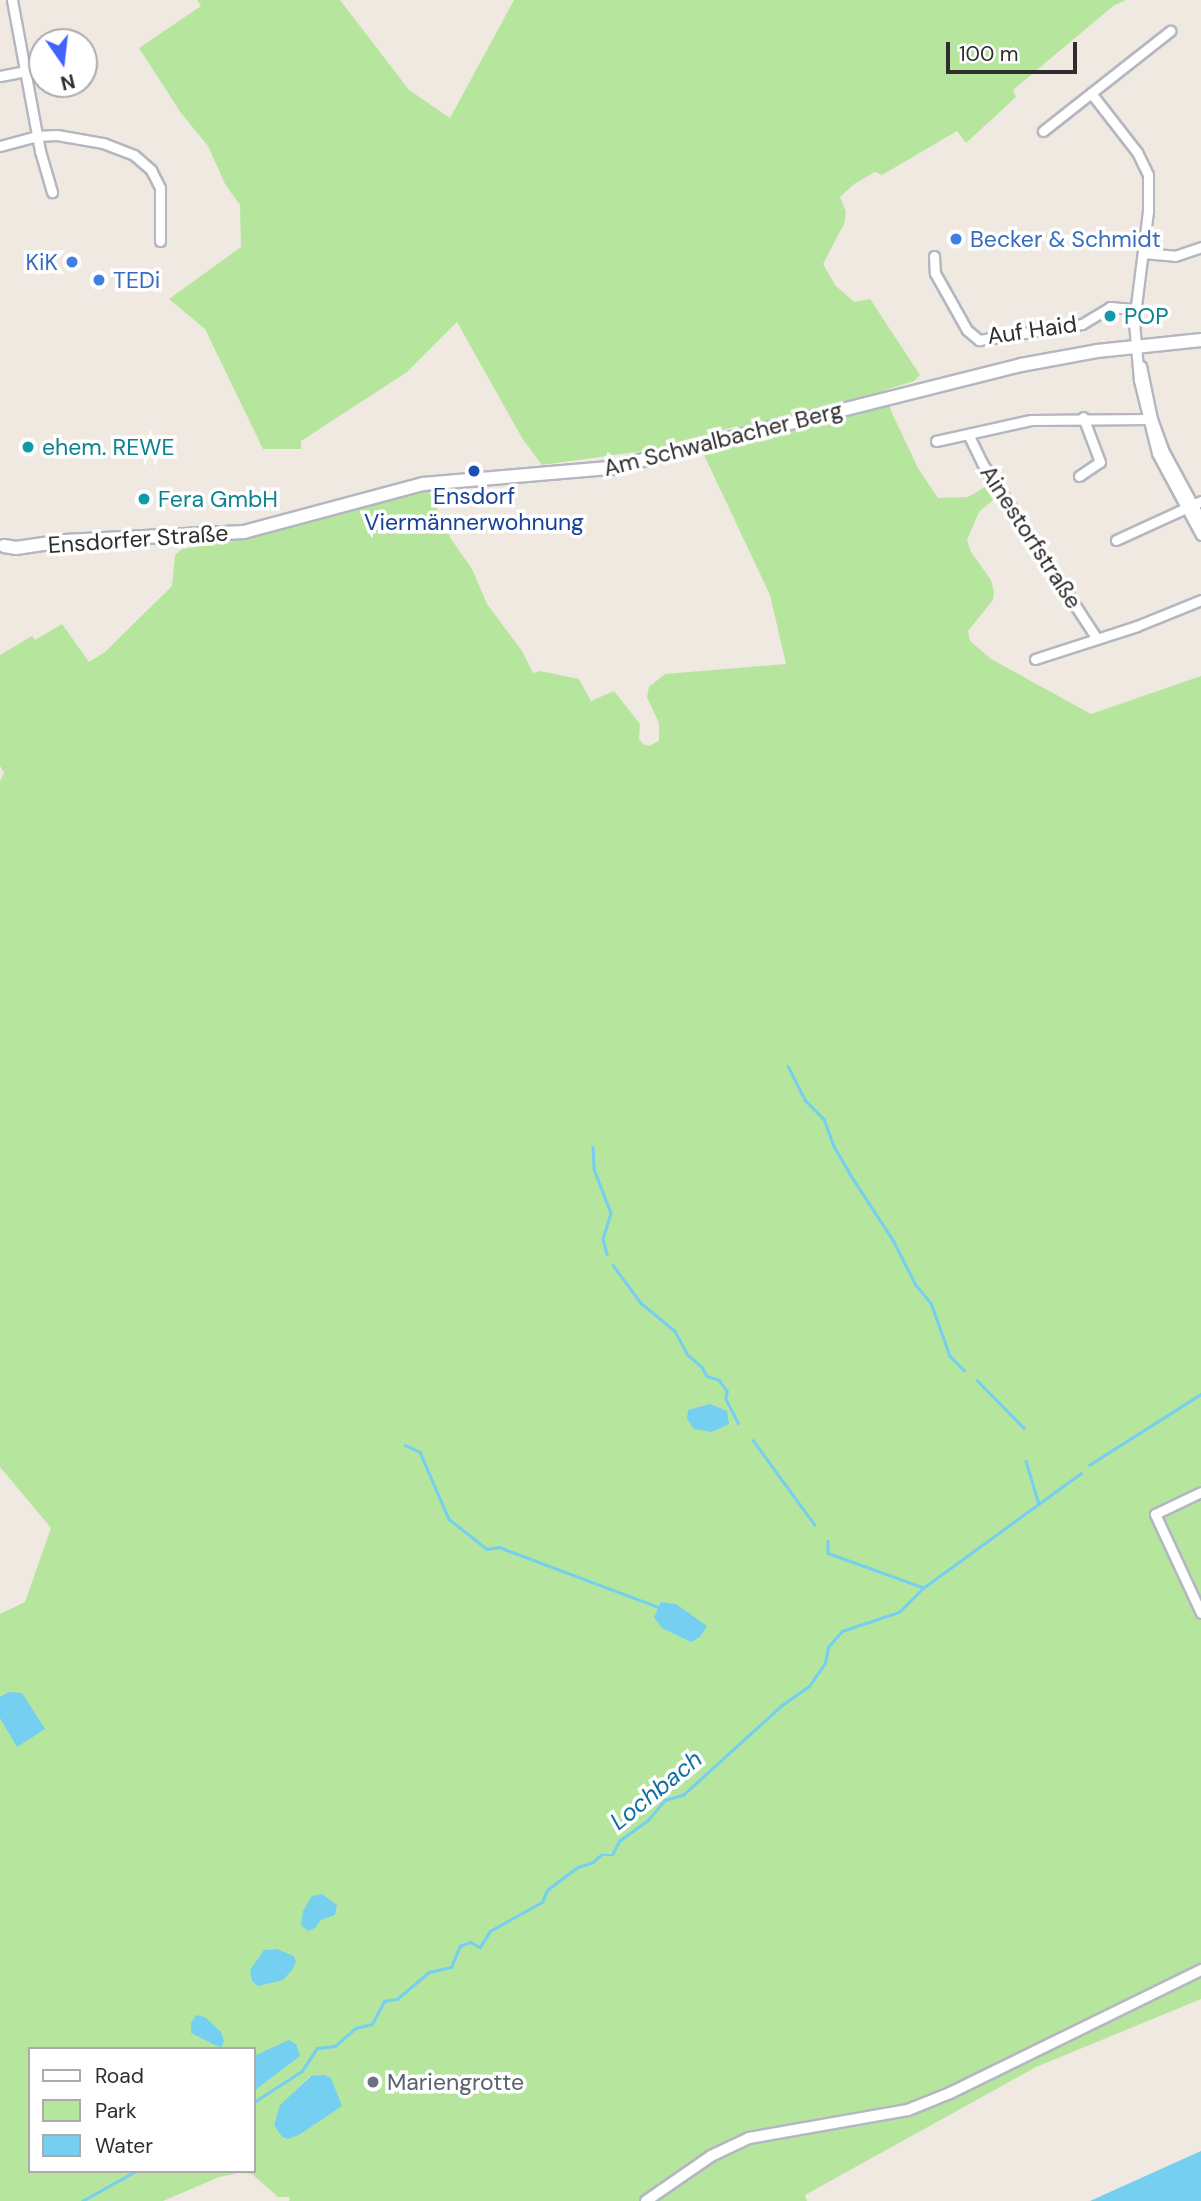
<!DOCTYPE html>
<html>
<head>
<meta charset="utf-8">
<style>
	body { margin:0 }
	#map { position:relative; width:1201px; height:2201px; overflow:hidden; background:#efe9e1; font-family:"DM Sans",sans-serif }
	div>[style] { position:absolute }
	.green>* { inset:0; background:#b6e59e }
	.water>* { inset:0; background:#75cff0 }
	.stream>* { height:2.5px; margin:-1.25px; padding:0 1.25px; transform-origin:1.25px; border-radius:1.25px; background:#75cff0 }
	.roads { filter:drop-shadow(2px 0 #b4b7c1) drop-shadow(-2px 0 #b4b7c1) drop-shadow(0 2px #b4b7c1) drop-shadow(0 -2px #b4b7c1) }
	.minor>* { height:9px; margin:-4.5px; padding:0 4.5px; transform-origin:4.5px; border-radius:4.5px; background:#fff }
	.tertiary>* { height:10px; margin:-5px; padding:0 5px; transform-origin:5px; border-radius:5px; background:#fff }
	.secondary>* { height:12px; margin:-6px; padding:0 6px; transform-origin:6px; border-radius:6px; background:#fff }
	.dots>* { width:19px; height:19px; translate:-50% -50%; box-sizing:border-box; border:4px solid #fff; border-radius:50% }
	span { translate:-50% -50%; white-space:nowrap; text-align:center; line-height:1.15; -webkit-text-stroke:7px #fff; paint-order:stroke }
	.shop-label { font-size:23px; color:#366cbe }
	.left { translate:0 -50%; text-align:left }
	.right { translate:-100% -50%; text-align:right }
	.culture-label { font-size:23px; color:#0d838f }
	.street-label { font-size:23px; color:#2e2e2e }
	.transit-label { font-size:23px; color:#164399 }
	.worship-label { font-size:23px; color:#5b616d }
	.water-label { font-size:24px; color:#0d6fa3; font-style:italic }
	.legend { position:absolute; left:28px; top:2047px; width:228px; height:126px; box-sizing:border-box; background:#fff; border:2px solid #ababab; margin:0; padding:9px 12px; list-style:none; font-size:21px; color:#2e2e2e }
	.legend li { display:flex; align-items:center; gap:14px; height:35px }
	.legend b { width:35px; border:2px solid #ababab }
	.north { position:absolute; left:28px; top:28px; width:70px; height:70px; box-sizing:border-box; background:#fff; border:2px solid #ababab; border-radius:50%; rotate:166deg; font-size:19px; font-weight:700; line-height:28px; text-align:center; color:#2e2e2e }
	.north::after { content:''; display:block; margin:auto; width:24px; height:32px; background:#4264fb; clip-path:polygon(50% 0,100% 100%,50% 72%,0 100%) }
	.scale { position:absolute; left:946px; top:42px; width:131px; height:32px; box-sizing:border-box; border:4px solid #2e2e2e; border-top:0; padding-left:9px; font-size:21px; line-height:24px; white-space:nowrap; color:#2e2e2e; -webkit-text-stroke:5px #fff; paint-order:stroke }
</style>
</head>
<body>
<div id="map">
	<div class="green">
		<i style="clip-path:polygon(evenodd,197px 0,340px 0,409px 90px,450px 118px,514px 0,1126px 0,1113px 6px,1013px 90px,1016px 97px,966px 143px,957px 131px,882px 175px,875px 172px,854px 184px,840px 197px,846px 212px,844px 224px,823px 264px,835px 285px,854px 302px,870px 299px,920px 375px,914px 381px,885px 390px,891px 411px,918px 468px,938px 498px,968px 497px,985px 487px,994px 499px,979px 512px,967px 540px,971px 552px,991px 580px,994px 592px,993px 600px,968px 631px,970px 641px,991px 659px,1091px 714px,1201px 676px,1201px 1999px,1036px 2067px,805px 2195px,807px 2201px,289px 2201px,290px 2197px,278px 2197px,252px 2174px,239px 2173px,219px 2177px,163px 2201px,0 2201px,0 1614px,25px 1602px,51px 1528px,0 1467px,0 781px,4px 773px,0 766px,0 655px,32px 636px,35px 640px,62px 624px,89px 662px,105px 652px,172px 586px,175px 555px,182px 549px,252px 538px,428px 490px,451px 539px,472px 569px,487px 604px,522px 651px,533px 673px,540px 671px,579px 679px,591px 701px,614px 691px,640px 724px,639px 739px,643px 744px,649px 746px,659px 741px,659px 723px,647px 697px,649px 687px,665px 674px,786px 664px,770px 595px,704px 455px,747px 443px,737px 426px,650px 450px,542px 465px,522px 438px,457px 322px,407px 372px,301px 441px,301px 449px,263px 449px,205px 329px,169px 299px,241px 247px,240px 205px,225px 184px,208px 146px,181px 113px,139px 48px,201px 6px,197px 0,30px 2049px,254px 2049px,254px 2171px,30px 2171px,30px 2049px,197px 0,310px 2076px,331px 2078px,341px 2106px,299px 2135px,282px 2137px,274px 2125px,281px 2105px,310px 2076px)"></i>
	</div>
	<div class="water">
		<i style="clip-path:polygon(710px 1404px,727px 1411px,729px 1424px,712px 1432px,694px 1429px,687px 1419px,688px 1410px)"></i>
		<i style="clip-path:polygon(661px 1602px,676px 1604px,707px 1626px,700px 1637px,691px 1642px,662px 1628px,654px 1617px)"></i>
		<i style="clip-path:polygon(9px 1692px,22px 1693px,45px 1729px,17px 1747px,0 1718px,0 1697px)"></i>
		<i style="clip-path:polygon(322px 1894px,337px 1905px,335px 1915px,321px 1920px,315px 1928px,308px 1931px,301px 1925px,303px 1911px,312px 1896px)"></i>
		<i style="clip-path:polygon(277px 1949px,294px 1956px,296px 1962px,292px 1970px,283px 1980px,258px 1986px,252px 1981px,250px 1970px,264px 1950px)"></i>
		<i style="clip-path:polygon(196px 2015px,205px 2017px,221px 2032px,224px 2041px,221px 2048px,191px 2033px,191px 2023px)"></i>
		<i style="clip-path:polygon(289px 2040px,296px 2044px,300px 2056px,254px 2091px,254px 2056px)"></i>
		<i style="clip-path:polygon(324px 2075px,331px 2078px,342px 2106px,299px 2135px,288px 2139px,282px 2137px,274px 2125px,280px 2105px,311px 2076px)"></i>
		<i style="clip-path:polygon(1201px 2151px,1201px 2201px,1090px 2201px)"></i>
	</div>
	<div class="stream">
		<i style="left:788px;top:1066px;width:38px;rotate:63deg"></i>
		<i style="left:805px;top:1100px;width:27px;rotate:45deg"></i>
		<i style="left:824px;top:1119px;width:29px;rotate:70deg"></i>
		<i style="left:834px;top:1146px;width:32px;rotate:60deg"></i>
		<i style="left:850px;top:1174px;width:79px;rotate:56.9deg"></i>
		<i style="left:893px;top:1240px;width:51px;rotate:62.9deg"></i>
		<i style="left:916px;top:1285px;width:23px;rotate:50deg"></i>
		<i style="left:931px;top:1303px;width:56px;rotate:70.3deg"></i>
		<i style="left:950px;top:1356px;width:20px;rotate:45deg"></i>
		<i style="left:593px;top:1147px;width:22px;rotate:87deg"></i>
		<i style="left:594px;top:1169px;width:47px;rotate:68.9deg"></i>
		<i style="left:611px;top:1213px;width:27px;rotate:107deg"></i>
		<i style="left:603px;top:1239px;width:16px;rotate:75deg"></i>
		<i style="left:613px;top:1265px;width:47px;rotate:53.6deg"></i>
		<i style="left:641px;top:1303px;width:44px;rotate:39.5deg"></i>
		<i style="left:675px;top:1331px;width:26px;rotate:62deg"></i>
		<i style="left:687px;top:1354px;width:20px;rotate:41deg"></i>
		<i style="left:702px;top:1367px;width:10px;rotate:61deg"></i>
		<i style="left:707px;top:1376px;width:13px;rotate:18deg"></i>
		<i style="left:719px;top:1380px;width:14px;rotate:54deg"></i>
		<i style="left:727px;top:1391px;width:8px;rotate:97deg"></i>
		<i style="left:726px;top:1399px;width:27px;rotate:63deg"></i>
		<i style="left:977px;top:1380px;width:67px;rotate:45.6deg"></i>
		<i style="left:753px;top:1440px;width:105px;rotate:53.9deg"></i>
		<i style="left:405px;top:1445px;width:17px;rotate:25deg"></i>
		<i style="left:420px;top:1452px;width:73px;rotate:66.6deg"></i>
		<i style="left:449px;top:1519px;width:48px;rotate:38.3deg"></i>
		<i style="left:487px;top:1549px;width:12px;rotate:-9deg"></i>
		<i style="left:499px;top:1547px;width:171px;rotate:20.6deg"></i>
		<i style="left:1026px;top:1461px;width:45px;rotate:73.2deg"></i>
		<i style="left:1089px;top:1465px;width:133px;rotate:-32.4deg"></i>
		<i style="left:828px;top:1541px;width:12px;rotate:90deg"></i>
		<i style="left:828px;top:1553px;width:100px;rotate:19.9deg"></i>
		<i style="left:254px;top:2102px;width:57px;rotate:-32.9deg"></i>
		<i style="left:302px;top:2071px;width:27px;rotate:-57deg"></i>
		<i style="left:317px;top:2048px;width:18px;rotate:-6deg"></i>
		<i style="left:335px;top:2046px;width:28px;rotate:-41deg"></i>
		<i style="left:356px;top:2028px;width:16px;rotate:-14deg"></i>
		<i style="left:372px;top:2024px;width:26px;rotate:-62deg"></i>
		<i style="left:384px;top:2001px;width:13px;rotate:-9deg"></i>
		<i style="left:397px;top:1999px;width:42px;rotate:-40.2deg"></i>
		<i style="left:429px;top:1972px;width:23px;rotate:-13deg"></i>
		<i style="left:451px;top:1967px;width:23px;rotate:-67deg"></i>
		<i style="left:460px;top:1946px;width:11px;rotate:-22deg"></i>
		<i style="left:470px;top:1942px;width:11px;rotate:27deg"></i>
		<i style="left:480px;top:1947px;width:19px;rotate:-58deg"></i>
		<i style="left:490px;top:1931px;width:60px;rotate:-29.1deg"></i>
		<i style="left:542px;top:1902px;width:13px;rotate:-67deg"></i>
		<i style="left:547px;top:1890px;width:39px;rotate:-37deg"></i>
		<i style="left:578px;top:1867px;width:16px;rotate:-18deg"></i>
		<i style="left:593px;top:1862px;width:11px;rotate:-41deg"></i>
		<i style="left:601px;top:1855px;width:11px"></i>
		<i style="left:612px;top:1855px;width:16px;rotate:-63deg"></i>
		<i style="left:619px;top:1841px;width:36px;rotate:-36deg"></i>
		<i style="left:648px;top:1820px;width:26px;rotate:-50deg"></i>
		<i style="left:665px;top:1800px;width:19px;rotate:-16deg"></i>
		<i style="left:683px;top:1795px;width:134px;rotate:-42.3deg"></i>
		<i style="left:782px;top:1705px;width:33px;rotate:-35deg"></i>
		<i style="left:809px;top:1686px;width:28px;rotate:-55deg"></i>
		<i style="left:825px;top:1663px;width:16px;rotate:-79deg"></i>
		<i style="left:828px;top:1647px;width:21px;rotate:-49deg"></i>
		<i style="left:842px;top:1631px;width:60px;rotate:-18.4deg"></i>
		<i style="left:899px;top:1612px;width:34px;rotate:-45deg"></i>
		<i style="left:923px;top:1588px;width:195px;rotate:-36deg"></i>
		<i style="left:82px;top:2201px;width:62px;rotate:-29.1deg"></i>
	</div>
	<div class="roads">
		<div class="minor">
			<i style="left:12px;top:0;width:154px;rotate:79.5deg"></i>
			<i style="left:40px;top:151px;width:43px;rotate:73.7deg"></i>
			<i style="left:0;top:76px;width:25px;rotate:-11deg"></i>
			<i style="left:1091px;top:93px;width:75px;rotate:52.1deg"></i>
			<i style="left:1137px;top:152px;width:25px;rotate:64deg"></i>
			<i style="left:1148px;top:175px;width:36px;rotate:90deg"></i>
			<i style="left:1148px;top:211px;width:112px;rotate:97.2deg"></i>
			<i style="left:1134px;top:322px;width:58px;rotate:85.1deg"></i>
			<i style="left:1139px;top:380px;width:75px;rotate:76.1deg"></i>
			<i style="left:1157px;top:453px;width:93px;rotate:61.8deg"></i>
			<i style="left:1043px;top:131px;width:162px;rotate:-38.2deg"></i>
			<i style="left:0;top:146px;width:38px;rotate:-15deg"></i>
			<i style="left:37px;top:136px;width:20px;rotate:-3deg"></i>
			<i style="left:57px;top:135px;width:47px;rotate:9.9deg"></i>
			<i style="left:103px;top:143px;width:33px;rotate:21deg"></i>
			<i style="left:134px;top:155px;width:23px;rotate:41deg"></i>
			<i style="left:151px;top:170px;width:20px;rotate:63deg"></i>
			<i style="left:160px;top:188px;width:53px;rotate:90deg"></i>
			<i style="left:1143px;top:253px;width:32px;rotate:5deg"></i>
			<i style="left:1175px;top:256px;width:28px;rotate:-19deg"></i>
			<i style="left:934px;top:256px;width:17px;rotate:87deg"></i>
			<i style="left:935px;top:273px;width:65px;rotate:60.7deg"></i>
			<i style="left:967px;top:330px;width:16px;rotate:40deg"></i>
			<i style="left:979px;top:340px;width:104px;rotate:-8.8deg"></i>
			<i style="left:1082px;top:324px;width:33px;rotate:-31deg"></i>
			<i style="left:1110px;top:307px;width:25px;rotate:5deg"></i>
			<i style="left:1141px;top:366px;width:54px;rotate:78.3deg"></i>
			<i style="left:1152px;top:419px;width:33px;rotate:70deg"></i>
			<i style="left:1163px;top:450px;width:80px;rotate:61.5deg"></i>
			<i style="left:968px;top:434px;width:32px;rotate:64deg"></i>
			<i style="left:982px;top:463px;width:210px;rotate:56.8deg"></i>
			<i style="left:936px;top:441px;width:97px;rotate:-12.5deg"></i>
			<i style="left:1031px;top:420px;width:120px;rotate:-0.5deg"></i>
			<i style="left:1079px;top:476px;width:25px;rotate:-34deg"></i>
			<i style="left:1100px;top:462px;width:48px;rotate:-110.7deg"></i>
			<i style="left:1116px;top:540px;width:94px;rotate:-24.6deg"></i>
			<i style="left:1035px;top:659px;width:107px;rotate:-17.9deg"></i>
			<i style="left:1137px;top:626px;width:69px;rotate:-22.1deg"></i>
			<i style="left:1201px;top:1492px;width:51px;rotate:154.4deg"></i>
			<i style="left:1155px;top:1514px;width:109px;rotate:65.1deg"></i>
		</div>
		<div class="tertiary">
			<i style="left:646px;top:2201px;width:79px;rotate:-34.7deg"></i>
			<i style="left:711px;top:2156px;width:42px;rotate:-25.3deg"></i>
			<i style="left:749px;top:2138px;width:161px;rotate:-10deg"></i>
			<i style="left:908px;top:2110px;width:45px;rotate:-22deg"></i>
			<i style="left:950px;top:2093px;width:280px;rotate:-26.1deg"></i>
		</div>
		<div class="secondary">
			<i style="left:4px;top:546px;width:12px;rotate:9deg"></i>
			<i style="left:16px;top:548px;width:49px;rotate:-8.3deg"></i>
			<i style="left:64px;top:541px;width:180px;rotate:-2.9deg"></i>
			<i style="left:244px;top:532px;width:185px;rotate:-15deg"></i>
			<i style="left:423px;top:484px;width:189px;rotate:-4.9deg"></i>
			<i style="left:611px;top:468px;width:423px;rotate:-14.1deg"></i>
			<i style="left:1021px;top:365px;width:77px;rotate:-10.4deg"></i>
			<i style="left:1097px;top:351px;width:105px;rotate:-6deg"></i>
		</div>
	</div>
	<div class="dots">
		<i style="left:956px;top:239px;background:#3f7fe0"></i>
		<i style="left:72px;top:262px;background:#3f7fe0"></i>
		<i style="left:99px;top:280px;background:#3f7fe0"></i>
		<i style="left:1110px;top:316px;background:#0f9aa8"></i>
		<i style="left:28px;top:447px;background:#0f9aa8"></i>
		<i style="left:474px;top:471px;background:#1a4fb4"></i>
		<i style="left:144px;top:499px;background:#0f9aa8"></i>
		<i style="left:373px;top:2082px;background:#6b7280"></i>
	</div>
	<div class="shop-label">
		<span class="left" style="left:970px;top:239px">Becker &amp; Schmidt</span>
		<span class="right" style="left:58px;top:262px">KiK</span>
		<span class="left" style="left:113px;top:280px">TEDi</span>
	</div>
	<div class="culture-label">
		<span class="left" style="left:1124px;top:316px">POP</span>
		<span class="left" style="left:42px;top:447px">ehem. REWE</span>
		<span class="left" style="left:158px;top:499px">Fera GmbH</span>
	</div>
	<div class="street-label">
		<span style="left:1032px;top:330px;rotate:-8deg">Auf Haid</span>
		<span style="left:723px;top:439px;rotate:-14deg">Am Schwalbacher Berg</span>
		<span style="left:1031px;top:537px;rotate:57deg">Ainestorfstraße</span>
		<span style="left:138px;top:539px;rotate:-4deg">Ensdorfer Straße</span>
	</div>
	<div class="transit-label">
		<span style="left:474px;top:509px">Ensdorf<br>Viermännerwohnung</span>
	</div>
	<div class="worship-label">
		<span class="left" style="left:387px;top:2082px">Mariengrotte</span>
	</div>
	<div class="water-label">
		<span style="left:656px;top:1790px;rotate:-39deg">Lochbach</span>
	</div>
	<ul class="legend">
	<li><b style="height:9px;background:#fff"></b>Road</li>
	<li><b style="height:19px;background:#b6e59e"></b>Park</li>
	<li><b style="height:19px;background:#75cff0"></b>Water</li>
	</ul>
	<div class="north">N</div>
	<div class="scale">100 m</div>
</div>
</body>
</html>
